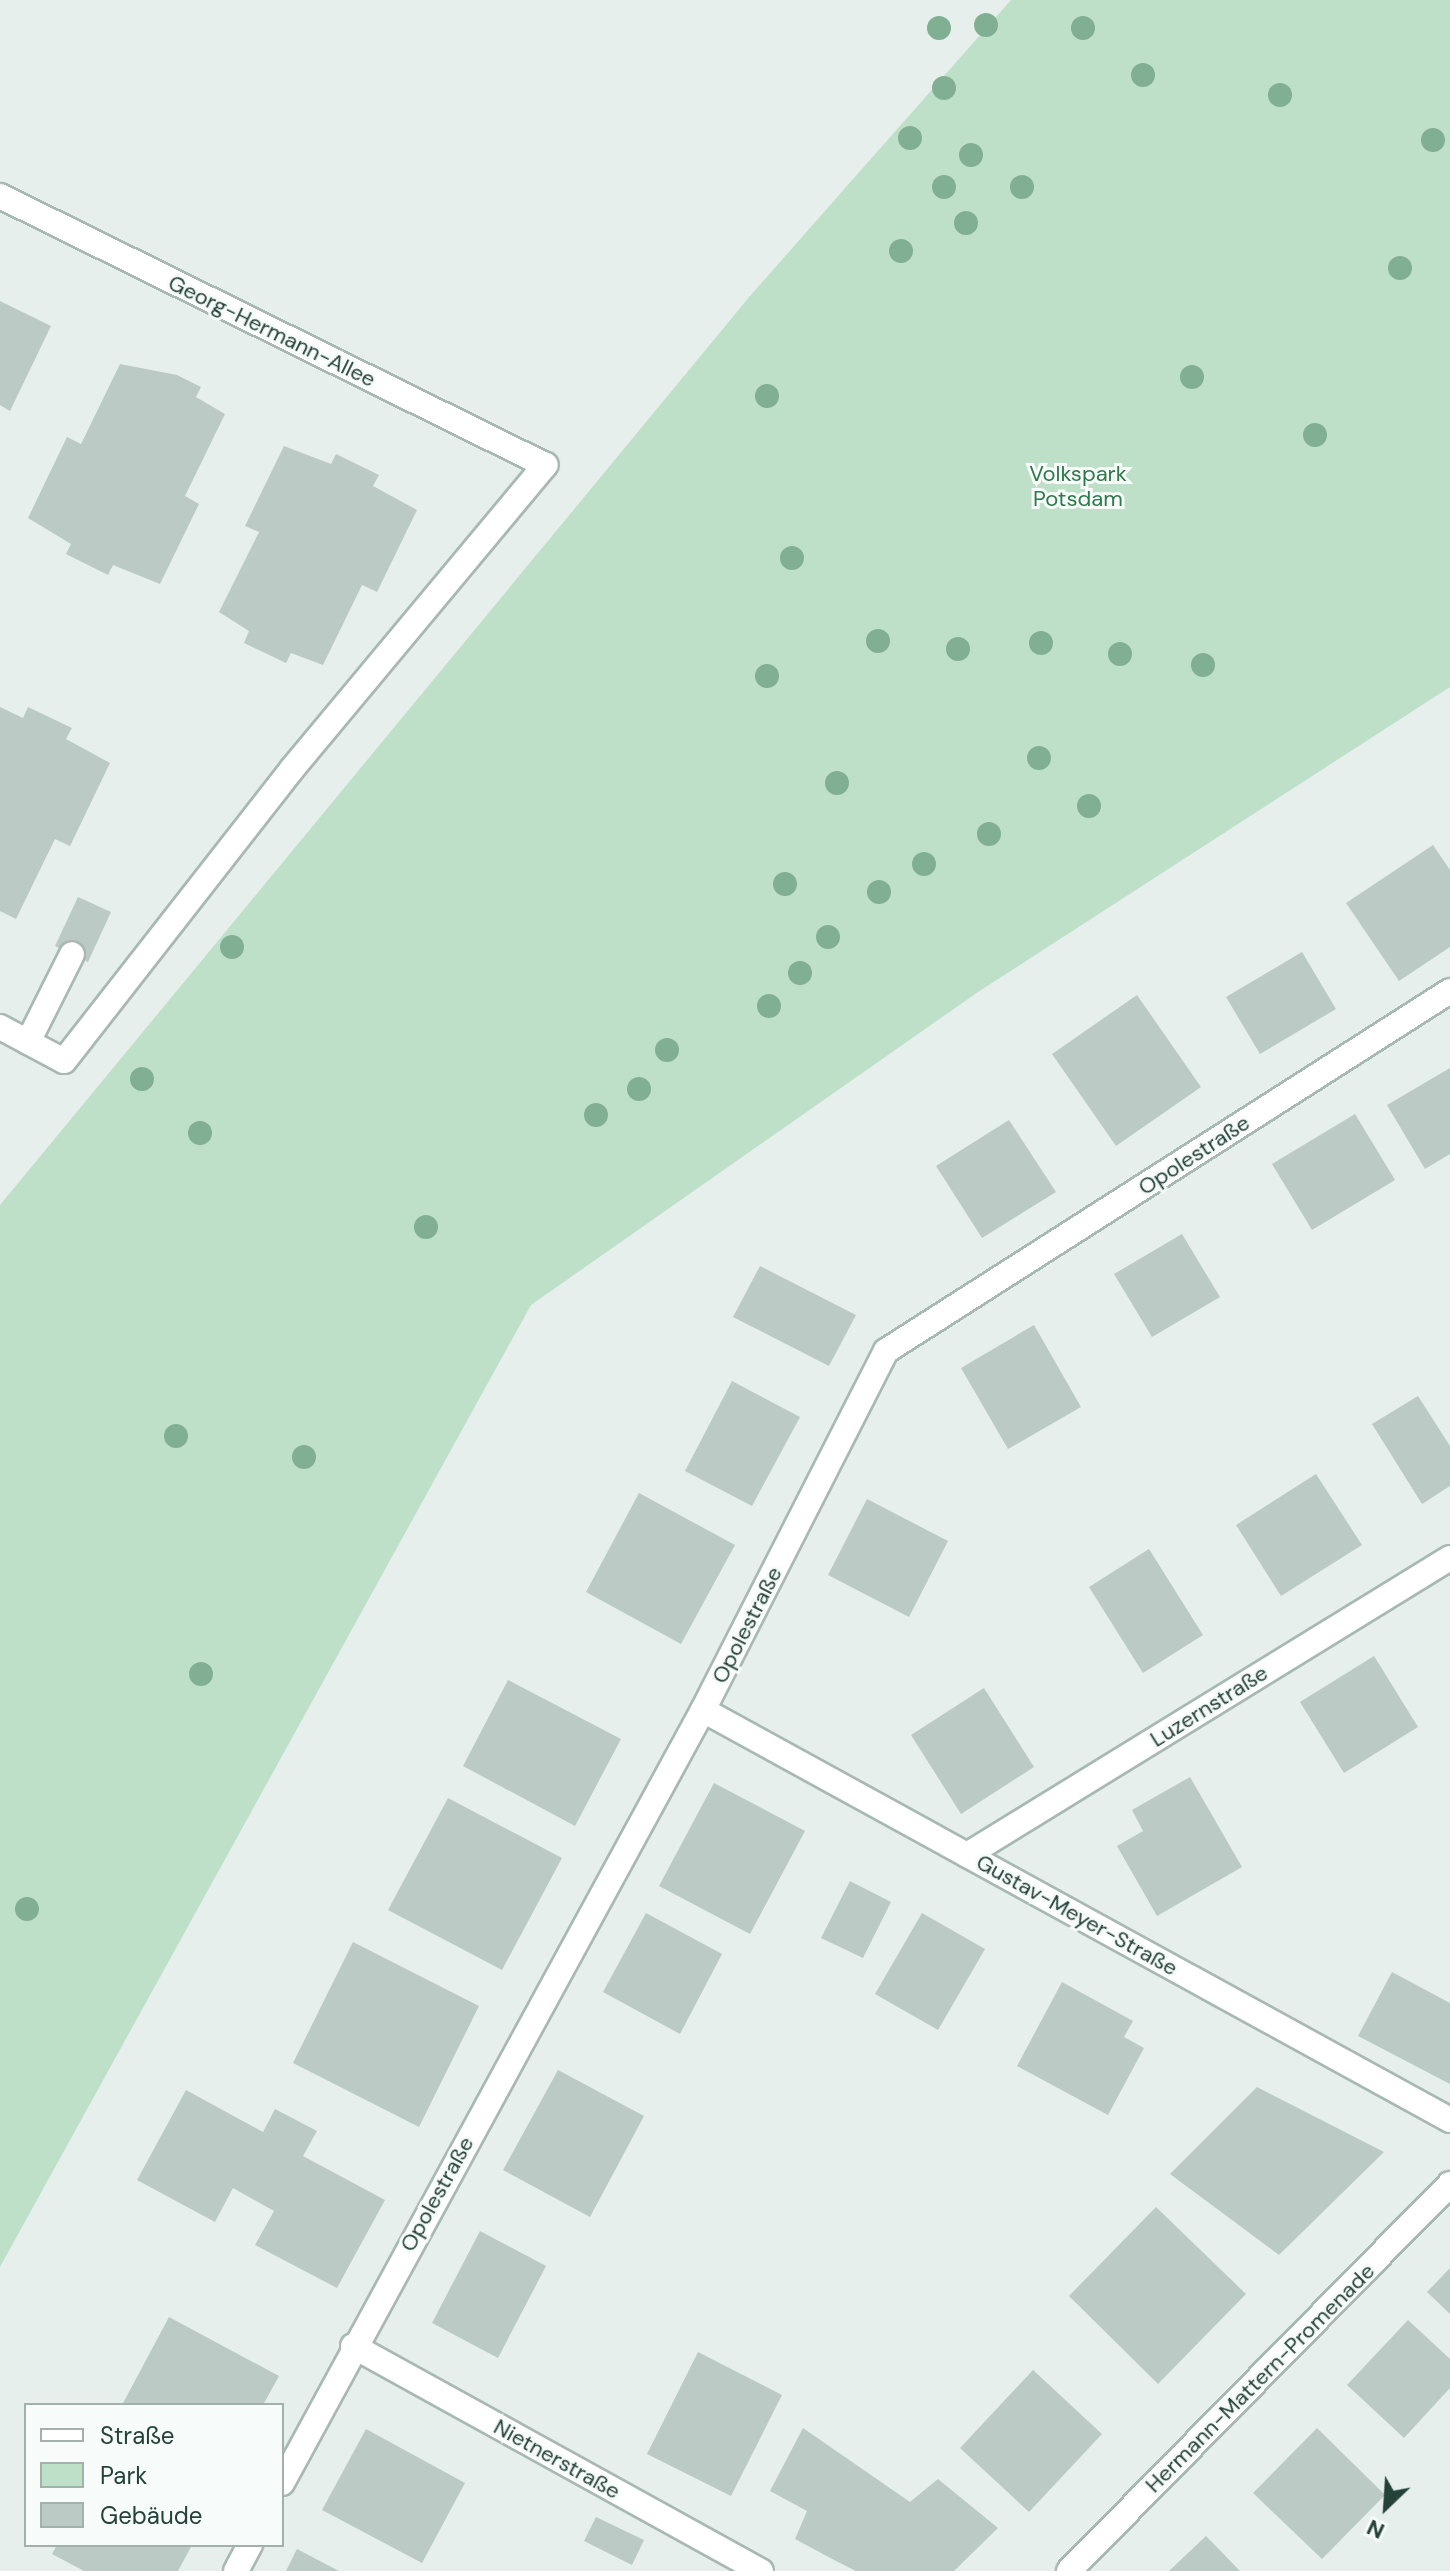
<!DOCTYPE html>
<html>
<head>
<meta charset="utf-8">
<style>
	body { margin:0 }
	#map { position:relative; width:1450px; height:2571px; overflow:hidden; background:#e6efeb; font-family:"DM Sans",sans-serif }
	div>[style] { position:absolute }
	.green>* { inset:0; background:#bfe0c8 }
	.building>* { inset:0; background:#bbcac4 }
	.roads { filter:drop-shadow(2px 0 #a8b8b2) drop-shadow(-2px 0 #a8b8b2) drop-shadow(0 2px #a8b8b2) drop-shadow(0 -2px #a8b8b2) }
	.lane>* { height:24px; margin:-12px; padding:0 12px; transform-origin:12px; border-radius:12px; background:#fff }
	.street>* { height:24px; margin:-12px; padding:0 12px; transform-origin:12px; border-radius:12px; background:#fff }
	.trees>* { width:24px; height:24px; margin:-12px; border-radius:50%; background:#80af93 }
	span { translate:-50% -50%; white-space:nowrap; text-align:center; line-height:1.15; -webkit-text-stroke:6px #f7fbf9; paint-order:stroke }
	.street-label { font-size:22px; color:#24423a }
	.park-label { font-size:22px; color:#2d7a4b }
	.legend { position:absolute; left:24px; top:2403px; width:260px; height:144px; box-sizing:border-box; background:#f7fbf9; border:2px solid #a3b1ad; margin:0; padding:10px 14px; list-style:none; font-size:24px; color:#24423a }
	.legend li { display:flex; align-items:center; gap:16px; height:40px }
	.legend b { width:40px; border:2px solid #a3b1ad }
	.north { position:absolute; left:1346px; top:2467px; width:80px; height:80px; -webkit-text-stroke:6px #f7fbf9; paint-order:stroke; rotate:205deg; font-size:22px; font-weight:700; line-height:32px; text-align:center; color:#24423a }
	.north::after { content:''; display:block; margin:auto; width:28px; height:36px; background:#24423a; clip-path:polygon(50% 0,100% 100%,50% 72%,0 100%) }
</style>
</head>
<body>
<div id="map">
	<div class="green">
		<i style="clip-path:polygon(1011px 0,1450px 0,1450px 687px,978px 992px,531px 1305px,0 2267px,0 1205px,750px 296px)"></i>
	</div>
	<div class="building">
		<i style="clip-path:polygon(0 301px,51px 326px,10px 411px,0 405px)"></i>
		<i style="clip-path:polygon(120px 364px,177px 375px,201px 387px,196px 397px,225px 414px,185px 496px,199px 504px,160px 584px,113px 565px,108px 575px,66px 554px,71px 544px,28px 518px,67px 437px,81px 444px)"></i>
		<i style="clip-path:polygon(284px 446px,331px 464px,336px 454px,379px 475px,373px 486px,417px 510px,377px 592px,362px 585px,323px 665px,291px 653px,286px 663px,244px 643px,249px 631px,219px 612px,259px 532px,245px 526px)"></i>
		<i style="clip-path:polygon(0 707px,23px 718px,28px 707px,72px 728px,66px 739px,110px 763px,70px 846px,55px 839px,16px 919px,0 911px)"></i>
		<i style="clip-path:polygon(1433px 845px,1450px 870px,1450px 947px,1399px 981px,1346px 903px)"></i>
		<i style="clip-path:polygon(78px 897px,111px 912px,88px 962px,55px 946px)"></i>
		<i style="clip-path:polygon(1302px 952px,1336px 1009px,1260px 1054px,1226px 997px)"></i>
		<i style="clip-path:polygon(1137px 995px,1201px 1087px,1116px 1146px,1052px 1054px)"></i>
		<i style="clip-path:polygon(1450px 1068px,1450px 1154px,1425px 1169px,1387px 1105px)"></i>
		<i style="clip-path:polygon(1355px 1114px,1395px 1180px,1312px 1230px,1272px 1164px)"></i>
		<i style="clip-path:polygon(1009px 1120px,1056px 1192px,982px 1238px,936px 1166px)"></i>
		<i style="clip-path:polygon(1182px 1234px,1220px 1297px,1152px 1337px,1114px 1274px)"></i>
		<i style="clip-path:polygon(760px 1266px,856px 1315px,829px 1366px,733px 1317px)"></i>
		<i style="clip-path:polygon(1034px 1325px,1081px 1407px,1008px 1449px,961px 1368px)"></i>
		<i style="clip-path:polygon(732px 1381px,800px 1417px,752px 1506px,685px 1471px)"></i>
		<i style="clip-path:polygon(1418px 1396px,1450px 1446px,1450px 1486px,1422px 1504px,1372px 1424px)"></i>
		<i style="clip-path:polygon(1316px 1474px,1362px 1545px,1281px 1596px,1236px 1525px)"></i>
		<i style="clip-path:polygon(639px 1493px,735px 1545px,681px 1644px,586px 1592px)"></i>
		<i style="clip-path:polygon(867px 1499px,948px 1541px,909px 1617px,828px 1575px)"></i>
		<i style="clip-path:polygon(1149px 1549px,1203px 1635px,1143px 1673px,1089px 1587px)"></i>
		<i style="clip-path:polygon(1374px 1656px,1418px 1727px,1344px 1773px,1300px 1702px)"></i>
		<i style="clip-path:polygon(508px 1680px,621px 1739px,575px 1826px,463px 1766px)"></i>
		<i style="clip-path:polygon(984px 1688px,1034px 1767px,961px 1814px,911px 1735px)"></i>
		<i style="clip-path:polygon(1190px 1777px,1242px 1867px,1157px 1916px,1117px 1846px,1143px 1831px,1132px 1810px)"></i>
		<i style="clip-path:polygon(714px 1783px,805px 1831px,750px 1934px,659px 1886px)"></i>
		<i style="clip-path:polygon(448px 1798px,562px 1858px,502px 1970px,388px 1910px)"></i>
		<i style="clip-path:polygon(850px 1881px,891px 1902px,863px 1958px,821px 1938px)"></i>
		<i style="clip-path:polygon(646px 1913px,722px 1954px,680px 2034px,603px 1992px)"></i>
		<i style="clip-path:polygon(922px 1913px,985px 1949px,938px 2030px,875px 1994px)"></i>
		<i style="clip-path:polygon(353px 1942px,479px 2006px,419px 2127px,293px 2063px)"></i>
		<i style="clip-path:polygon(1392px 1972px,1450px 2003px,1450px 2084px,1358px 2036px)"></i>
		<i style="clip-path:polygon(1062px 1982px,1133px 2021px,1124px 2037px,1144px 2048px,1108px 2115px,1017px 2066px)"></i>
		<i style="clip-path:polygon(558px 2070px,644px 2116px,590px 2217px,503px 2170px)"></i>
		<i style="clip-path:polygon(1257px 2087px,1384px 2152px,1279px 2255px,1170px 2174px)"></i>
		<i style="clip-path:polygon(186px 2090px,263px 2132px,275px 2109px,317px 2131px,303px 2156px,385px 2200px,337px 2288px,255px 2245px,274px 2211px,233px 2188px,215px 2222px,137px 2180px)"></i>
		<i style="clip-path:polygon(1156px 2207px,1246px 2294px,1158px 2384px,1069px 2296px)"></i>
		<i style="clip-path:polygon(480px 2231px,546px 2266px,498px 2358px,432px 2323px)"></i>
		<i style="clip-path:polygon(1450px 2268px,1450px 2314px,1427px 2292px)"></i>
		<i style="clip-path:polygon(169px 2317px,279px 2376px,263px 2405px,122px 2405px)"></i>
		<i style="clip-path:polygon(1408px 2320px,1450px 2359px,1450px 2388px,1404px 2438px,1347px 2385px)"></i>
		<i style="clip-path:polygon(698px 2352px,782px 2395px,731px 2496px,647px 2454px)"></i>
		<i style="clip-path:polygon(1033px 2370px,1102px 2434px,1029px 2512px,960px 2448px)"></i>
		<i style="clip-path:polygon(803px 2428px,910px 2502px,938px 2479px,998px 2528px,954px 2571px,856px 2571px,836px 2561px,795px 2539px,807px 2511px,770px 2491px)"></i>
		<i style="clip-path:polygon(1317px 2428px,1385px 2495px,1322px 2559px,1253px 2493px)"></i>
		<i style="clip-path:polygon(366px 2429px,465px 2483px,422px 2563px,322px 2510px)"></i>
		<i style="clip-path:polygon(596px 2517px,644px 2540px,632px 2565px,584px 2541px)"></i>
		<i style="clip-path:polygon(1206px 2536px,1240px 2571px,1169px 2571px)"></i>
		<i style="clip-path:polygon(57px 2545px,192px 2545px,178px 2571px,84px 2571px,52px 2554px)"></i>
		<i style="clip-path:polygon(297px 2549px,339px 2571px,286px 2571px)"></i>
	</div>
	<div class="roads">
		<div class="lane">
			<i style="left:28px;top:1042px;width:98px;rotate:-63.4deg"></i>
			<i style="left:64px;top:1061px;width:370px;rotate:-52deg"></i>
			<i style="left:292px;top:769px;width:396px;rotate:-50.2deg"></i>
		</div>
		<div class="street">
			<i style="left:0;top:196px;width:608px;rotate:26.27deg"></i>
			<i style="left:0;top:1027px;width:72px;rotate:28deg"></i>
			<i style="left:703px;top:1710px;width:852px;rotate:28.76deg"></i>
			<i style="left:967px;top:1855px;width:567px;rotate:-31.59deg"></i>
			<i style="left:353px;top:2346px;width:466px;rotate:28.9deg"></i>
			<i style="left:282px;top:2483px;width:880px;rotate:-61.43deg"></i>
			<i style="left:703px;top:1710px;width:403px;rotate:-63deg"></i>
			<i style="left:886px;top:1351px;width:669px;rotate:-32.55deg"></i>
			<i style="left:236px;top:2571px;width:30px;rotate:-62deg"></i>
			<i style="left:1069px;top:2571px;width:543px;rotate:-45.45deg"></i>
		</div>
	</div>
	<div class="trees">
		<i style="left:986px;top:25px"></i>
		<i style="left:939px;top:28px"></i>
		<i style="left:1083px;top:28px"></i>
		<i style="left:1143px;top:75px"></i>
		<i style="left:944px;top:88px"></i>
		<i style="left:1280px;top:95px"></i>
		<i style="left:910px;top:138px"></i>
		<i style="left:1433px;top:140px"></i>
		<i style="left:971px;top:155px"></i>
		<i style="left:944px;top:187px"></i>
		<i style="left:1022px;top:187px"></i>
		<i style="left:966px;top:223px"></i>
		<i style="left:901px;top:251px"></i>
		<i style="left:1400px;top:268px"></i>
		<i style="left:1192px;top:377px"></i>
		<i style="left:767px;top:396px"></i>
		<i style="left:1315px;top:435px"></i>
		<i style="left:792px;top:558px"></i>
		<i style="left:878px;top:641px"></i>
		<i style="left:1041px;top:643px"></i>
		<i style="left:958px;top:649px"></i>
		<i style="left:1120px;top:654px"></i>
		<i style="left:1203px;top:665px"></i>
		<i style="left:767px;top:676px"></i>
		<i style="left:1039px;top:758px"></i>
		<i style="left:837px;top:783px"></i>
		<i style="left:1089px;top:806px"></i>
		<i style="left:989px;top:834px"></i>
		<i style="left:924px;top:864px"></i>
		<i style="left:785px;top:884px"></i>
		<i style="left:879px;top:892px"></i>
		<i style="left:828px;top:937px"></i>
		<i style="left:232px;top:947px"></i>
		<i style="left:800px;top:973px"></i>
		<i style="left:769px;top:1006px"></i>
		<i style="left:667px;top:1050px"></i>
		<i style="left:142px;top:1079px"></i>
		<i style="left:639px;top:1089px"></i>
		<i style="left:596px;top:1115px"></i>
		<i style="left:200px;top:1133px"></i>
		<i style="left:426px;top:1227px"></i>
		<i style="left:176px;top:1436px"></i>
		<i style="left:304px;top:1457px"></i>
		<i style="left:201px;top:1674px"></i>
		<i style="left:27px;top:1909px"></i>
	</div>
	<div class="street-label">
		<span style="left:272px;top:331px;rotate:26deg">Georg-Hermann-Allee</span>
		<span style="left:1194px;top:1155px;rotate:-33deg">Opolestraße</span>
		<span style="left:747px;top:1625px;rotate:-63deg">Opolestraße</span>
		<span style="left:1209px;top:1706px;rotate:-32deg">Luzernstraße</span>
		<span style="left:1077px;top:1915px;rotate:29deg">Gustav-Meyer-Straße</span>
		<span style="left:437px;top:2194px;rotate:-61deg">Opolestraße</span>
		<span style="left:1260px;top:2378px;rotate:-45deg">Hermann-Mattern-Promenade</span>
		<span style="left:557px;top:2459px;rotate:29deg">Nietnerstraße</span>
	</div>
	<div class="park-label">
		<span style="left:1078px;top:486px">Volkspark<br>Potsdam</span>
	</div>
	<ul class="legend">
	<li><b style="height:10px;background:#fff"></b>Straße</li>
	<li><b style="height:22px;background:#bfe0c8"></b>Park</li>
	<li><b style="height:22px;background:#bbcac4"></b>Gebäude</li>
	</ul>
	<div class="north">N</div>
</div>
</body>
</html>
